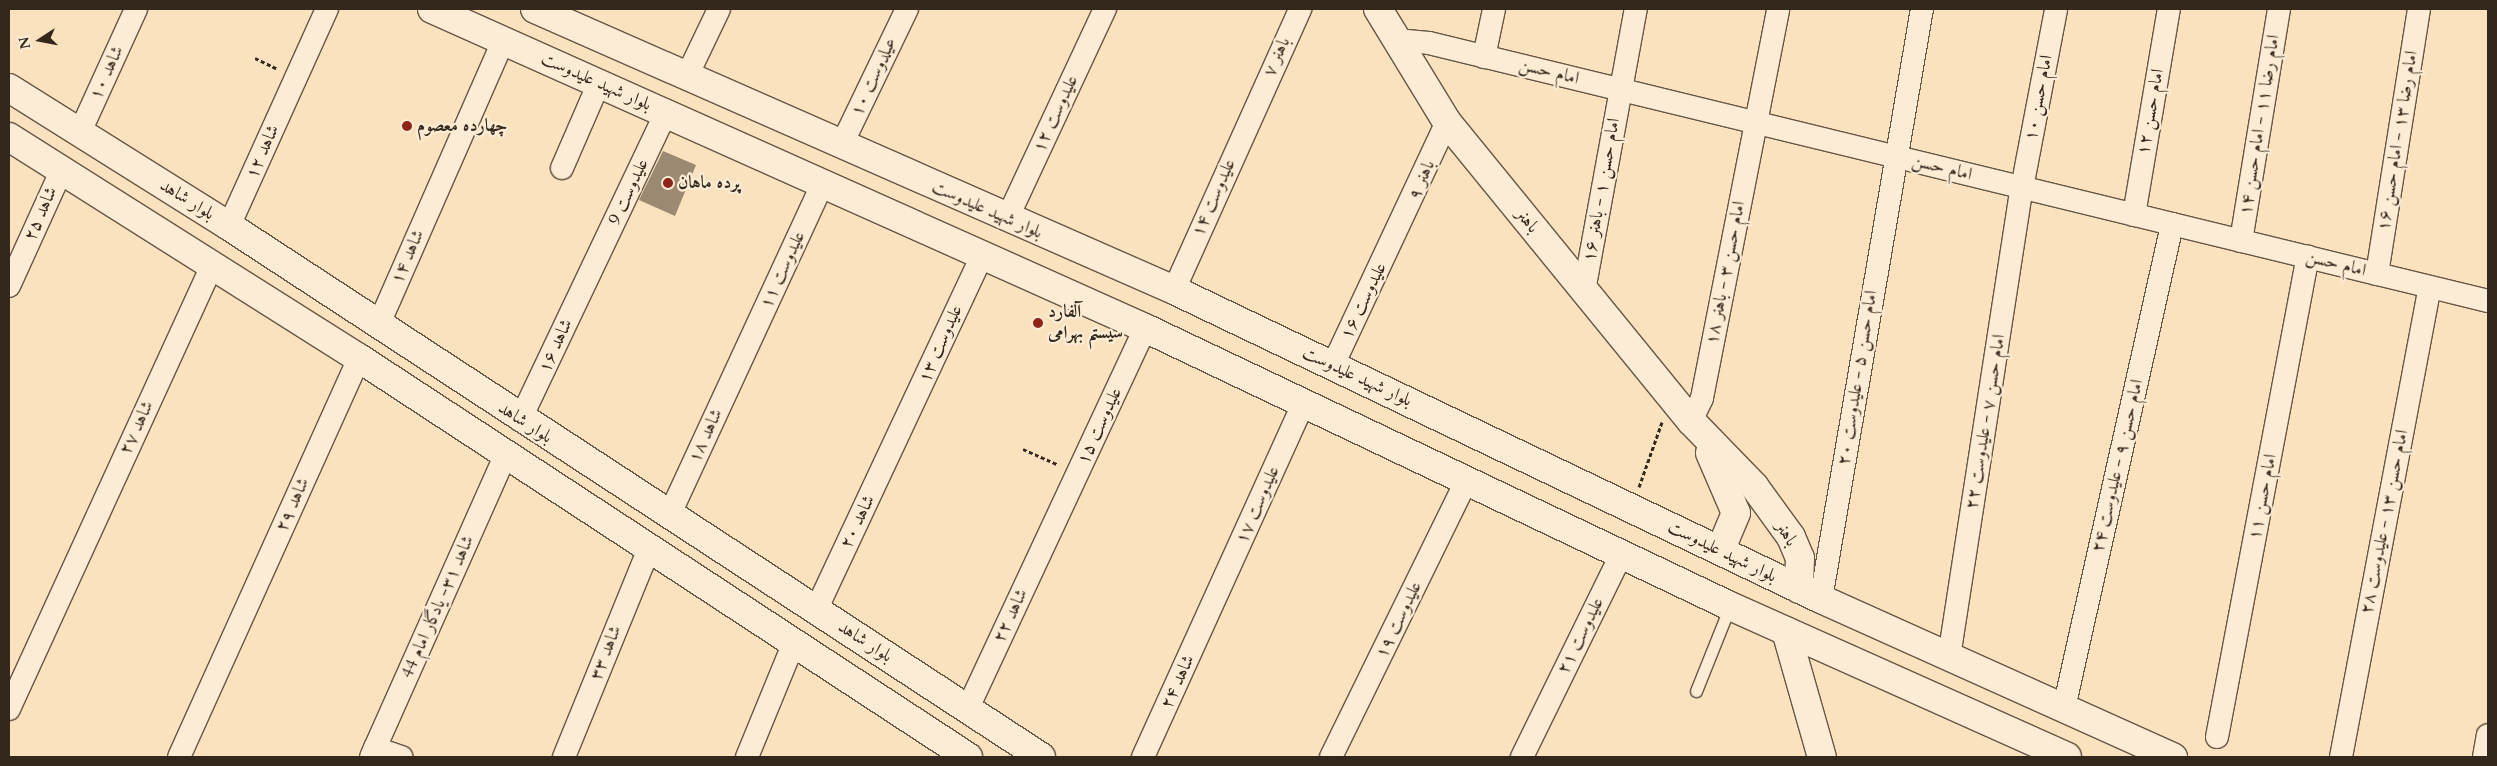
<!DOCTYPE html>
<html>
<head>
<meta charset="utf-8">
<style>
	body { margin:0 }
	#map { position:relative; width:2497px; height:766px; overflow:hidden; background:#fbe2bf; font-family:Cardo,Amiri,serif }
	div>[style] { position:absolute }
	.building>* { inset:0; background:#9b8971 }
	.path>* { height:3px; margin-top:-1.5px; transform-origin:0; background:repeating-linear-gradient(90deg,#34281c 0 4px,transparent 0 6.5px) }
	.roads { filter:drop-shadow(1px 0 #665645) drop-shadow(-1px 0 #665645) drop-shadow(0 1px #665645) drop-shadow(0 -1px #665645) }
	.lane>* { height:11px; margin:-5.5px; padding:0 5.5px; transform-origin:5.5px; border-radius:5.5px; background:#fcecd5 }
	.street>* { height:22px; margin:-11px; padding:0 11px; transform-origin:11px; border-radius:11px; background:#fcecd5 }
	.secondary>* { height:28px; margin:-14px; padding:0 14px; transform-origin:14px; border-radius:14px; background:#fcecd5 }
	.dots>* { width:14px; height:14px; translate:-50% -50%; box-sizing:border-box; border:2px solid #fcecd5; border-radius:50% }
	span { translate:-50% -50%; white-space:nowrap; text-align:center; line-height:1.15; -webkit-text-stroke:4.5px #fcecd5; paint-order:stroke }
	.street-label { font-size:18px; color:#34281c }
	.poi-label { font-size:18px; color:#34281c; font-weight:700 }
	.left { translate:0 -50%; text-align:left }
	.frame { position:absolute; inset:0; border:10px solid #34281c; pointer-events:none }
	.north { position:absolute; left:15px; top:15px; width:50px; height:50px; -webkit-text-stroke:4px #fcecd5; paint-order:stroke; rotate:259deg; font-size:14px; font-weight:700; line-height:20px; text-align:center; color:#34281c }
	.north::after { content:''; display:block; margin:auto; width:18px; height:22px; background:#34281c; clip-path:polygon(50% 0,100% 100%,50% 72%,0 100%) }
</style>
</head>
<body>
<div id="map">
	<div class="building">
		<i style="clip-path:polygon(663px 151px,696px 165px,675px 216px,639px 200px)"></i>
	</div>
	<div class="path">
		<i style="left:255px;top:58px;width:25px;rotate:26deg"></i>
		<i style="left:1023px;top:449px;width:39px;rotate:24deg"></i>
		<i style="left:1639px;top:487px;width:69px;rotate:-70.5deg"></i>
	</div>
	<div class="roads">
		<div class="lane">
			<i style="left:1696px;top:691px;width:92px;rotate:-68.2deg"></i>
		</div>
		<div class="street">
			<i style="left:1396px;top:40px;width:33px;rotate:5deg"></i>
			<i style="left:1429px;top:43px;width:1090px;rotate:13.69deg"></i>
			<i style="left:1484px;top:57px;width:49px;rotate:-78.2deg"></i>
			<i style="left:686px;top:78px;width:76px;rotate:-64.4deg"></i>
			<i style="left:80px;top:132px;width:135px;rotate:-65.5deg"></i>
			<i style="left:841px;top:146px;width:152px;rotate:-64.3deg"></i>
			<i style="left:562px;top:168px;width:93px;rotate:-66.5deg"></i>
			<i style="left:2134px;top:215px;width:209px;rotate:-80.4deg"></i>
			<i style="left:1007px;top:219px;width:232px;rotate:-65deg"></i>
			<i style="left:229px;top:226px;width:238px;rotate:-65.7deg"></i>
			<i style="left:2241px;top:241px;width:235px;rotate:-80.7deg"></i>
			<i style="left:2377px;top:274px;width:268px;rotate:-81deg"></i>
			<i style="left:9px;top:286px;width:128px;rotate:-65.6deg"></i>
			<i style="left:1174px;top:290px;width:308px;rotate:-65.8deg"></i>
			<i style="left:1584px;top:291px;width:287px;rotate:-79.6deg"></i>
			<i style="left:378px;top:326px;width:311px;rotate:-66.3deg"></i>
			<i style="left:1333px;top:365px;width:268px;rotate:-64.9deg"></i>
			<i style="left:520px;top:420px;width:340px;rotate:-64.6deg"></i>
			<i style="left:1691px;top:421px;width:25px;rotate:-64deg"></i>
			<i style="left:1702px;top:398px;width:396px;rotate:-78.9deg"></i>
			<i style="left:669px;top:516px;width:367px;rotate:-65.2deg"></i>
			<i style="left:1821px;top:599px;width:599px;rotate:-80.29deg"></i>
			<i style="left:816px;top:610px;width:392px;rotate:-64.9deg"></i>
			<i style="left:1949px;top:657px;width:475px;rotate:-81.2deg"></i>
			<i style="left:2022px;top:188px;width:182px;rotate:-79.2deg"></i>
			<i style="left:968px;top:708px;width:419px;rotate:-65deg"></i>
			<i style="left:2064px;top:708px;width:496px;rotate:-77.4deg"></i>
			<i style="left:9px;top:709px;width:488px;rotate:-65.4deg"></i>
			<i style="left:2217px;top:737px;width:489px;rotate:-79.3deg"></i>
			<i style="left:375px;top:748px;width:28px;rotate:19deg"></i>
			<i style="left:179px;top:757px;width:438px;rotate:-65.7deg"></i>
			<i style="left:371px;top:757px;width:329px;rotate:-66deg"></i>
			<i style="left:564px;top:757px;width:225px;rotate:-67.8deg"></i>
			<i style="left:747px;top:757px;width:121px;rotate:-67.7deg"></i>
			<i style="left:1143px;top:757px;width:388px;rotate:-65.6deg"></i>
			<i style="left:1331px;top:757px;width:306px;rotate:-63.9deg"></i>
			<i style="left:1522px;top:757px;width:225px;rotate:-63.9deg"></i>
			<i style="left:2341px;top:757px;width:478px;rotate:-79.3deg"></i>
			<i style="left:2484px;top:757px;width:22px;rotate:-80deg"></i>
		</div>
		<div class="secondary">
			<i style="left:432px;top:9px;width:781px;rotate:24.1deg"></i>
			<i style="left:1145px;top:328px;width:648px;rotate:25.42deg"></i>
			<i style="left:1730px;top:606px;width:369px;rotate:24.1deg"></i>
			<i style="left:535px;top:9px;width:698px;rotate:23.74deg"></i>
			<i style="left:1174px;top:290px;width:717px;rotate:25.53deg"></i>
			<i style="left:1821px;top:599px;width:386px;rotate:24.2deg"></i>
			<i style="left:1378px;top:9px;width:132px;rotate:58.6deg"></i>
			<i style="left:1447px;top:122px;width:386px;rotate:50.8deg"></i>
			<i style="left:1691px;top:421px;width:91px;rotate:45.9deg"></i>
			<i style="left:1754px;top:486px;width:63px;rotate:54deg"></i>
			<i style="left:1791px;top:537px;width:23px;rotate:67deg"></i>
			<i style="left:1800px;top:558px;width:31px;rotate:92deg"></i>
			<i style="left:9px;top:88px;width:260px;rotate:32.1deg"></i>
			<i style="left:229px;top:226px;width:970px;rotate:33.18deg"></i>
			<i style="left:9px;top:137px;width:414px;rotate:32.3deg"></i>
			<i style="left:359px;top:358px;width:728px;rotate:33.23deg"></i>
			<i style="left:1710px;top:453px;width:65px;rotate:66.6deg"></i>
			<i style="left:1736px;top:513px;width:41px;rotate:112.8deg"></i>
			<i style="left:1786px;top:631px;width:131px;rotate:74.1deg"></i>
		</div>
	</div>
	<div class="dots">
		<i style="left:407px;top:126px;background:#8f2418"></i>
		<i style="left:668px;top:183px;background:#8f2418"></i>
		<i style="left:1038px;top:323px;background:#8f2418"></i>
	</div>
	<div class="street-label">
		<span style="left:1277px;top:57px;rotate:-65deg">باهنر ۷</span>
		<span style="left:1549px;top:72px;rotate:14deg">امام حسن</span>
		<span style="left:107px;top:73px;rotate:-65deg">شاهد ۱۰</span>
		<span style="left:874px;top:77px;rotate:-65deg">عیلدوست ۱۰</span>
		<span style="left:596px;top:82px;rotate:24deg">بلوار شهید علیدوست</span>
		<span style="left:2039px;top:98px;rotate:-79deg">امام حسن ۱۰</span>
		<span style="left:2151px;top:112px;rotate:-80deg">امام حسن ۱۲</span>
		<span style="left:1056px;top:114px;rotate:-65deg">علیدوست ۱۲</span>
		<span style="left:2260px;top:125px;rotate:-81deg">امام رضا ۱۱ - امام حسن ۱۴</span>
		<span style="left:2398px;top:141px;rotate:-81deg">امام رضا ۱۳ - امام حسن ۱۶</span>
		<span style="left:263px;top:152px;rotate:-66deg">شاهد ۱۲</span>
		<span style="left:1942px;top:168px;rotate:14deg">امام حسن</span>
		<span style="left:1422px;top:180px;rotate:-66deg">باهنر ۹</span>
		<span style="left:1602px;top:190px;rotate:-80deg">امام حسن ۱ - باهنر ۱۶</span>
		<span style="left:629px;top:192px;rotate:-65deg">علیدوست 9</span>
		<span style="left:1214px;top:198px;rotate:-66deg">علیدوست ۱۴</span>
		<span style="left:187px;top:200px;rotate:32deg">بلوار شاهد</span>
		<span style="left:987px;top:210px;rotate:24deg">بلوار شهید علیدوست</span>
		<span style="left:41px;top:214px;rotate:-66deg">شاهد ۲۵</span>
		<span style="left:1527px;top:221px;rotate:51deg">باهنر</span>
		<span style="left:408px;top:257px;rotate:-66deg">شاهد ۱۴</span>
		<span style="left:2336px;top:264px;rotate:14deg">امام حسن</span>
		<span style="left:783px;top:270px;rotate:-65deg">علیدوست ۱۱</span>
		<span style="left:1726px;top:273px;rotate:-79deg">امام حسن ۳ - باهنر ۱۸</span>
		<span style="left:1364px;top:301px;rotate:-64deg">علیدوست ۱۶</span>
		<span style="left:941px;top:344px;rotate:-66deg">علیدوست ۱۳</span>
		<span style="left:556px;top:346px;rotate:-65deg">شاهد ۱۶</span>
		<span style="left:1357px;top:377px;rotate:25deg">بلوار شهید علیدوست</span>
		<span style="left:1858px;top:378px;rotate:-81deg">امام حسن ۵ - علیدوست ۲۰</span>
		<span style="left:1986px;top:422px;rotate:-81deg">امام حسن ۷ - علیدوست ۲۲</span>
		<span style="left:525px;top:423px;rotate:33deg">بلوار شاهد</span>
		<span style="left:1100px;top:426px;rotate:-65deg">علیدوست ۱۵</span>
		<span style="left:137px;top:428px;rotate:-65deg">شاهد ۲۷</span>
		<span style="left:706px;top:436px;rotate:-65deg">شاهد ۱۸</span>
		<span style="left:2118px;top:466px;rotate:-77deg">امام حسن ۹ - علیدوست ۲۴</span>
		<span style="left:2263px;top:497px;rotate:-79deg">امام حسن ۱۱</span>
		<span style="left:293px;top:505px;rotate:-66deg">شاهد ۲۹</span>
		<span style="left:1258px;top:505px;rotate:-66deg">علیدوست ۱۷</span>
		<span style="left:858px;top:522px;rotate:-64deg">شاهد ۲۰</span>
		<span style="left:2385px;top:522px;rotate:-79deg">امام حسن ۱۳ - علیدوست ۲۸</span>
		<span style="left:1786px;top:534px;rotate:59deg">باهنر</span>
		<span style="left:1722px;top:552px;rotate:26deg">بلوار شهید علیدوست</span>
		<span style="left:438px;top:607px;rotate:-66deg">شاهد ۳۱- یادگار امام 44</span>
		<span style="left:1011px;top:616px;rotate:-65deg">شاهد ۲۲</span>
		<span style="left:1399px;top:620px;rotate:-64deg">علیدوست ۱۹</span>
		<span style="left:1581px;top:636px;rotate:-64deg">علیدوست ۲۱</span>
		<span style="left:865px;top:642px;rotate:33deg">بلوار شاهد</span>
		<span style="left:606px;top:653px;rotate:-68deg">شاهد ۳۳</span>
		<span style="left:1178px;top:682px;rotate:-65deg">شاهد ۲۴</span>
	</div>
	<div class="poi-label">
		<span class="left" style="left:417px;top:126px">چهارده معصوم</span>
		<span class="left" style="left:678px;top:183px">پرده ماهان</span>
		<span class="left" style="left:1048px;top:323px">آلفارد<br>سیستم بهرامی</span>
	</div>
	<div class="frame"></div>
	<div class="north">N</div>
</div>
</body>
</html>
